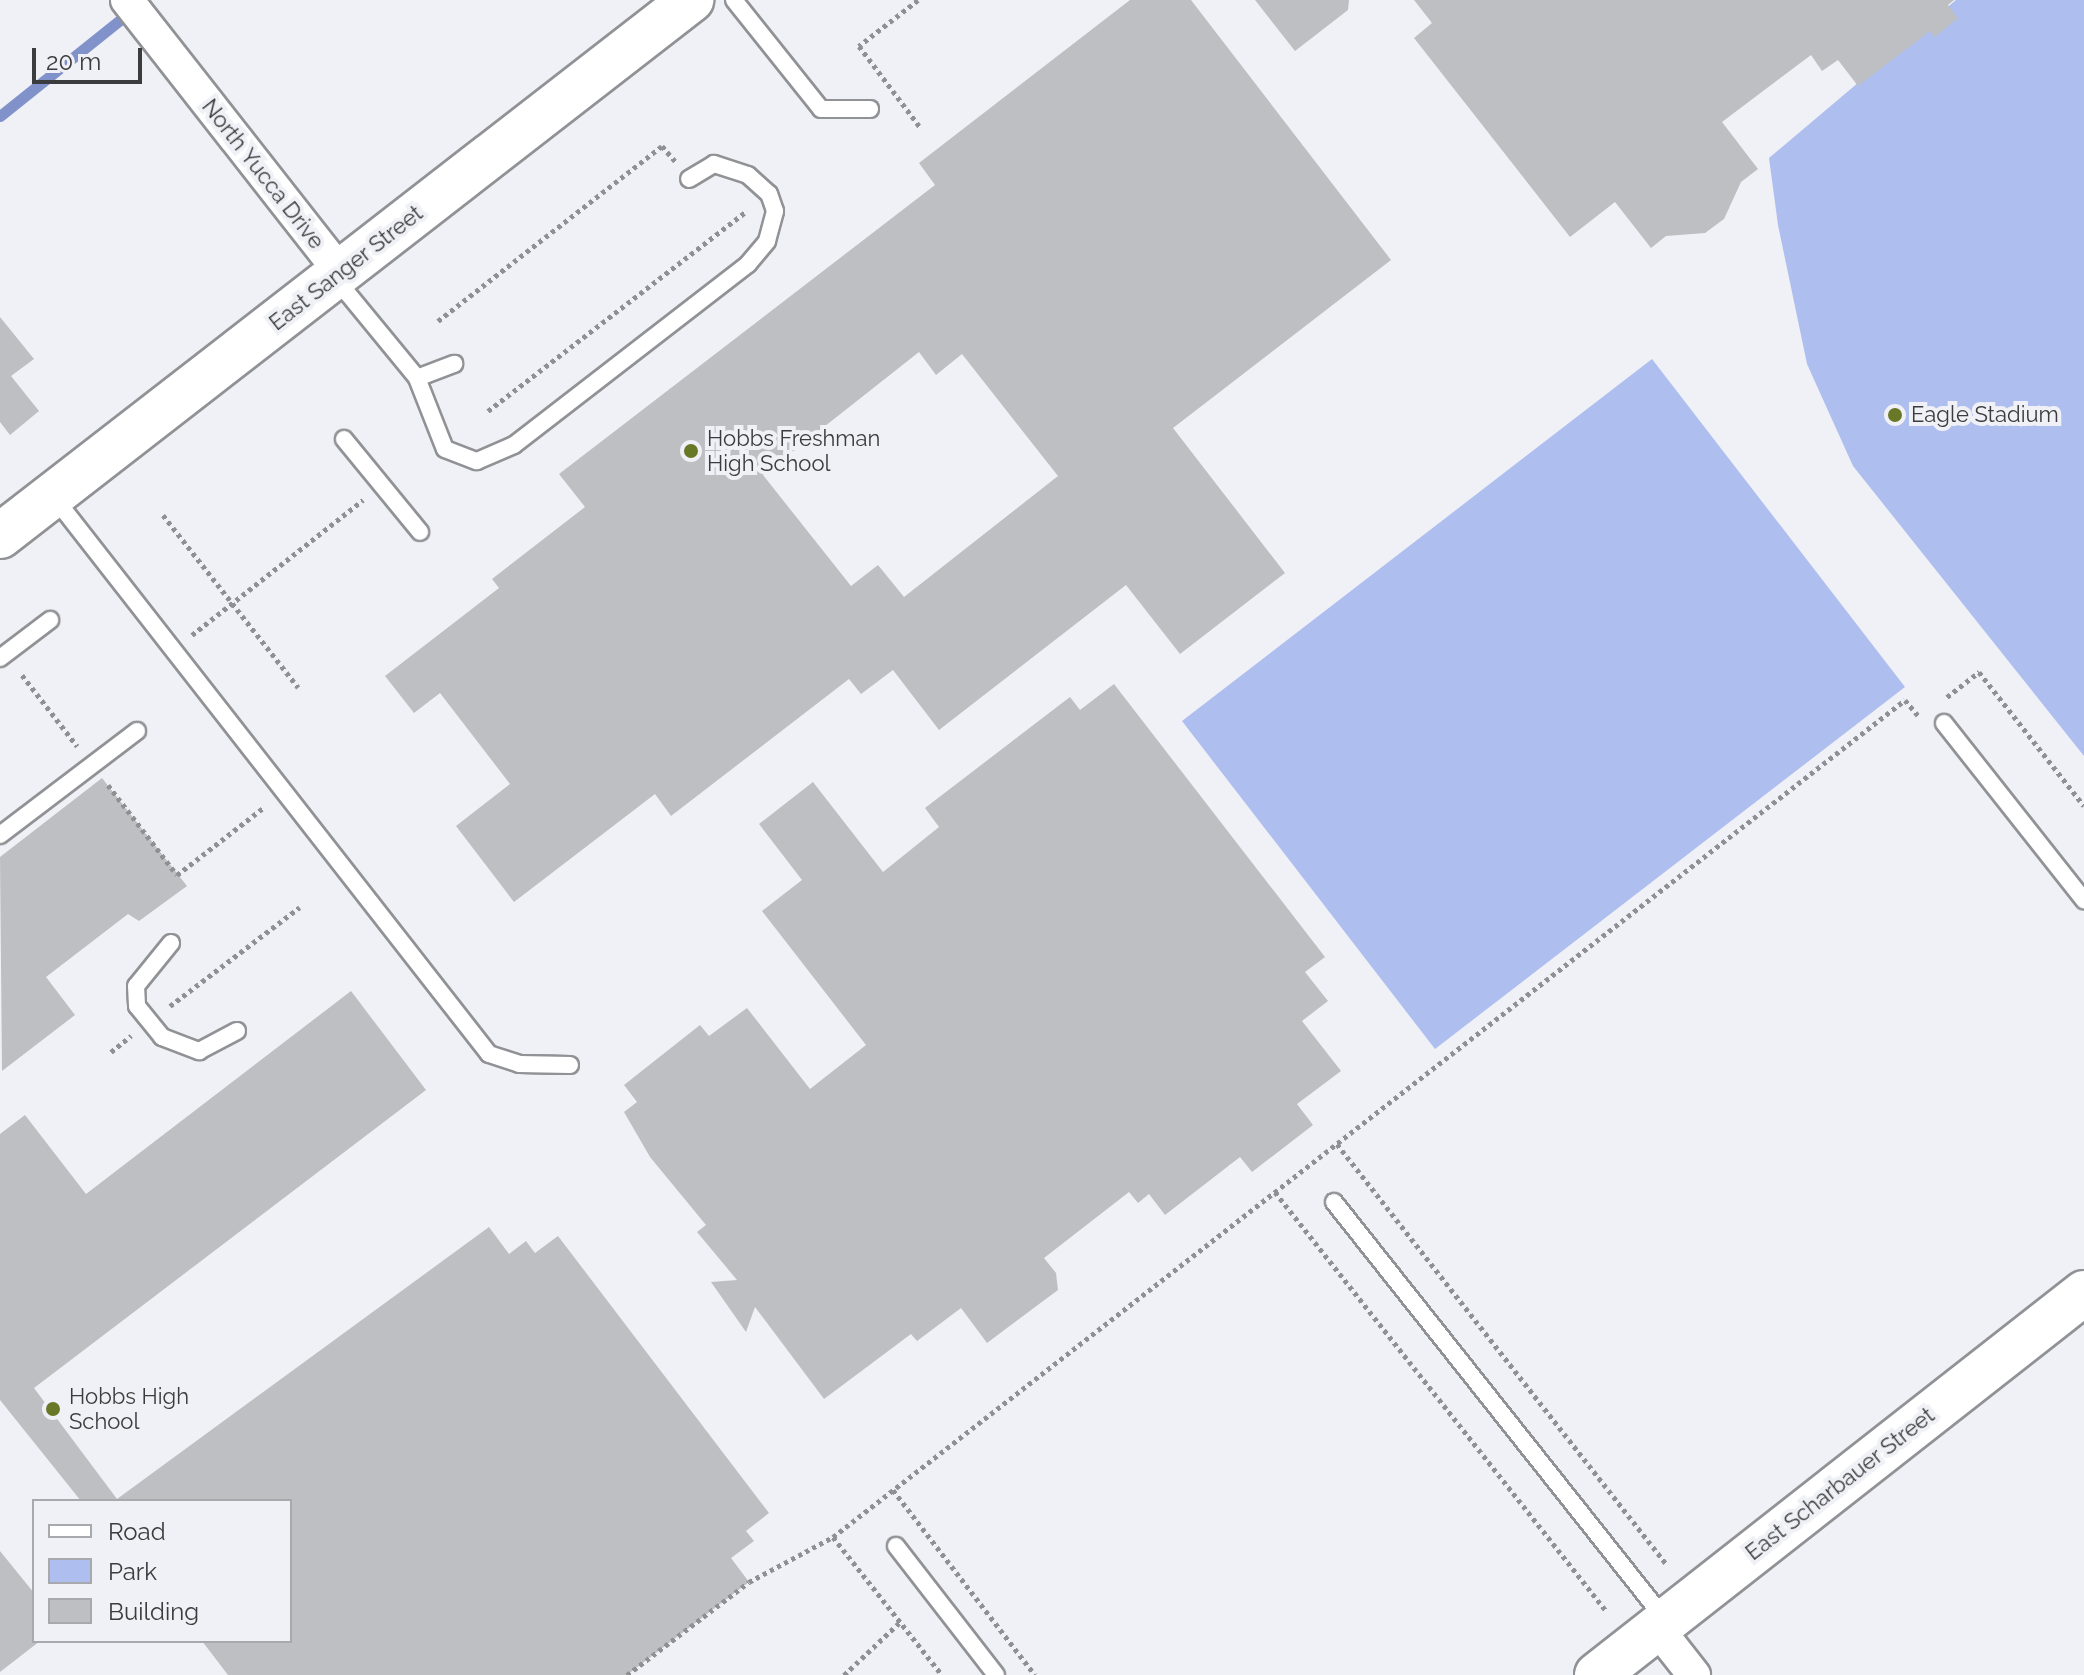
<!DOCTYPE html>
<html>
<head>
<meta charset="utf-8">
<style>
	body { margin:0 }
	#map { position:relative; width:2084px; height:1675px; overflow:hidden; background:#f0f1f6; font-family:Raleway,sans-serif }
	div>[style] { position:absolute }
	.green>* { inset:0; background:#aebeef }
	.stream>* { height:11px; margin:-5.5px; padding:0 5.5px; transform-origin:5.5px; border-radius:5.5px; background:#8192cb }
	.building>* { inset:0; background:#bdbfc3 }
	.path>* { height:5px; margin-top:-2.5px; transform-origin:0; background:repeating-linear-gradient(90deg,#8f9093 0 4px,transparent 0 8px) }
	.roads { filter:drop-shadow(2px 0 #919296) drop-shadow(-2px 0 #919296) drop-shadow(0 2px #919296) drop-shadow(0 -2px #919296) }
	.lane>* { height:16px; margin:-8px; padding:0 8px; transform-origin:8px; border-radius:8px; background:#fff }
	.street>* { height:32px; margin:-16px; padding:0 16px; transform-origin:16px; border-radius:16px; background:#fff }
	.secondary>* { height:44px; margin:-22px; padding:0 22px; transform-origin:22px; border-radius:22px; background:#fff }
	.dots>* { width:22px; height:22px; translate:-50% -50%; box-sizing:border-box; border:4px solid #f0f1f6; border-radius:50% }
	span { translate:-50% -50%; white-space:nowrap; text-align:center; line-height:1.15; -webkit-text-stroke:8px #f0f1f6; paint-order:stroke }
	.street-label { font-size:22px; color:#3b3c3d }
	.poi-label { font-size:22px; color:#3b3c3d }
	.left { translate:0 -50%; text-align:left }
	.legend { position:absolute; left:32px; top:1499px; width:260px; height:144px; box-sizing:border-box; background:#f0f1f6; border:2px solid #a8a9ac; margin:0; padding:10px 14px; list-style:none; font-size:24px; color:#3b3c3d }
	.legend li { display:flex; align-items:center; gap:16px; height:40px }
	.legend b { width:40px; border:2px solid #a8a9ac }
	.scale { position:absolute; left:32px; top:48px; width:110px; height:36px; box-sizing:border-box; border:4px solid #3b3c3d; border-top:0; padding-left:10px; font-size:24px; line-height:28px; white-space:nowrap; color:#3b3c3d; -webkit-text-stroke:6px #f0f1f6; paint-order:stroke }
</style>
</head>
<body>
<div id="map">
	<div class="green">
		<i style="clip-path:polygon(1956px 0,2084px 0,2084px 756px,1853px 466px,1807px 364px,1778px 225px,1769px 158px)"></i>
		<i style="clip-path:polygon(1652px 359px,1905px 687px,1435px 1049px,1182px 721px)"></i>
	</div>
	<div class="stream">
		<i style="left:0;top:116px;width:168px;rotate:-38.7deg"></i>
	</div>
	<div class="building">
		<i style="clip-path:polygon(evenodd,1130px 0,1191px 0,1391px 260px,1173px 428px,1285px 573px,1180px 654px,1126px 585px,939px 730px,893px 670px,861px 694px,849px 679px,671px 816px,655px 794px,514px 902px,456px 826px,510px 784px,440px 693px,414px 713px,385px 676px,499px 588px,492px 579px,585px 507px,559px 474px,935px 185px,919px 163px,1130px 0,919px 352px,936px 375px,962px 354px,1058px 476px,904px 597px,878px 565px,851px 586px,763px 475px,919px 352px)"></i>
		<i style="clip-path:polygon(1255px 0,1349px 0,1348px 10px,1295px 51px)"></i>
		<i style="clip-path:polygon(1414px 0,1954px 0,1948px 5px,1958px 18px,1935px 37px,1930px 31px,1858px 86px,1838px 60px,1822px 71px,1811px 55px,1722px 122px,1758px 169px,1741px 182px,1724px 219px,1705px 233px,1666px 236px,1651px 248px,1615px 202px,1570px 237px,1414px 38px,1432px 23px)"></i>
		<i style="clip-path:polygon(0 317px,34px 359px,11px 376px,39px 411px,10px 435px,0 422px)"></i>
		<i style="clip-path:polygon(1114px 684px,1325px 957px,1305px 972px,1328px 1001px,1302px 1021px,1341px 1071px,1297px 1104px,1313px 1125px,1252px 1172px,1240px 1157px,1165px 1215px,1149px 1194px,1138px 1203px,1129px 1192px,1044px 1258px,1056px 1273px,1058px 1290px,987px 1343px,961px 1308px,917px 1341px,911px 1334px,824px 1399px,755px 1307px,746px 1332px,711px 1282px,737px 1280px,697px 1232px,706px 1225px,650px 1157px,624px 1112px,637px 1102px,624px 1085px,700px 1025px,709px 1036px,747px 1008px,810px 1089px,866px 1045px,762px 911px,802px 880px,759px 824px,813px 782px,883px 872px,939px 827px,925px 808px,1070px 697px,1080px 710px)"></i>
		<i style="clip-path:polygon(102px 778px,187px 886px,139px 921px,128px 914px,46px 977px,75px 1015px,2px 1071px,0 857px)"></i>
		<i style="clip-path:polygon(351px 991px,426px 1090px,34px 1388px,117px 1499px,489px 1227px,509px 1254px,526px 1241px,535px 1253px,558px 1236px,769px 1513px,746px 1531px,754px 1541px,731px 1558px,749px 1582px,627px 1675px,228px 1675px,202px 1641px,290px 1641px,290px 1501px,81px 1501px,0 1400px,0 1134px,25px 1115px,86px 1194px)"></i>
		<i style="clip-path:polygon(0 1551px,34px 1593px,34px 1641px,40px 1641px,0 1672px)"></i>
	</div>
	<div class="path">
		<i style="left:918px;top:0;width:75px;rotate:142.1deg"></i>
		<i style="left:859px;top:46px;width:101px;rotate:53deg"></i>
		<i style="left:438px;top:321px;width:284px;rotate:-38deg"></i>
		<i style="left:662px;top:146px;width:20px;rotate:49deg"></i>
		<i style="left:488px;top:411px;width:327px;rotate:-37.7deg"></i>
		<i style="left:163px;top:515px;width:219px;rotate:51.9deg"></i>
		<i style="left:192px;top:635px;width:218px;rotate:-38.3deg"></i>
		<i style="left:22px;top:675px;width:90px;rotate:52.2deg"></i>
		<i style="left:1947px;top:697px;width:41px;rotate:-38deg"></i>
		<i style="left:1979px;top:672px;width:170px;rotate:51.9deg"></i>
		<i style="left:108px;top:785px;width:113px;rotate:52.5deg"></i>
		<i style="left:177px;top:875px;width:109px;rotate:-37.9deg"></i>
		<i style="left:170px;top:1006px;width:163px;rotate:-37.3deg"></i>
		<i style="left:111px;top:1052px;width:26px;rotate:-39deg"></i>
		<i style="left:1337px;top:1144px;width:535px;rotate:51.91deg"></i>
		<i style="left:1275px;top:1192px;width:535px;rotate:51.67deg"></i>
		<i style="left:893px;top:1490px;width:233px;rotate:52.5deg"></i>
		<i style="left:833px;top:1537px;width:176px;rotate:51.7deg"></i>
		<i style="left:627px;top:1675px;width:153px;rotate:-37.3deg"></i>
		<i style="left:749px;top:1582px;width:95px;rotate:-28.2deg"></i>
		<i style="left:833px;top:1537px;width:1360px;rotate:-37.98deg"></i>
		<i style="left:1905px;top:700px;width:23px;rotate:50deg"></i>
		<i style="left:844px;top:1675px;width:77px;rotate:-43.4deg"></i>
	</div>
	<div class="roads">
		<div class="lane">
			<i style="left:734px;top:0;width:139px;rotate:51.4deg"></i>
			<i style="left:821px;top:109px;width:49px"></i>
			<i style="left:335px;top:278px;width:129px;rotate:50.6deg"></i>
			<i style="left:417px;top:378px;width:76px;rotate:68.5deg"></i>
			<i style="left:445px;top:449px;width:34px;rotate:21deg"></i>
			<i style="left:477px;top:461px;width:40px;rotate:-23.4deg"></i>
			<i style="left:514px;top:445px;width:296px;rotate:-37.7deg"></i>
			<i style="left:748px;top:264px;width:30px;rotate:-50deg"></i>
			<i style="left:767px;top:241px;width:31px;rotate:-75deg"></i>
			<i style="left:775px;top:211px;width:18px;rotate:-109deg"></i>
			<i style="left:769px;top:194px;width:28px;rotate:-138deg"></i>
			<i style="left:748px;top:175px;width:36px;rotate:-162deg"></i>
			<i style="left:714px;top:164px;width:29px;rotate:149deg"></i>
			<i style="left:417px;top:378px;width:40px;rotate:-21deg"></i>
			<i style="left:344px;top:439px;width:120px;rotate:50.7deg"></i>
			<i style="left:53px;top:496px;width:708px;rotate:52deg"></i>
			<i style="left:489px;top:1054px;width:32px;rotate:18deg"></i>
			<i style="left:519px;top:1064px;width:51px;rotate:1.1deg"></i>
			<i style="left:0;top:658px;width:63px;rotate:-37.2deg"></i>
			<i style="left:1944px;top:723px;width:226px;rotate:51.7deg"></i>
			<i style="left:0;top:835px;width:172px;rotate:-37.2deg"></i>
			<i style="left:171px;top:943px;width:55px;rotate:129.1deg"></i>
			<i style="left:136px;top:986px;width:20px;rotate:87deg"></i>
			<i style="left:137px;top:1006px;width:40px;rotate:51deg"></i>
			<i style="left:162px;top:1037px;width:40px;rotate:21deg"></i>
			<i style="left:199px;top:1051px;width:43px;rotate:-27.8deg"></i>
			<i style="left:1334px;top:1202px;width:531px;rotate:51.58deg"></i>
			<i style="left:896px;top:1546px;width:163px;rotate:52.2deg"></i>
		</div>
		<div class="street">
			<i style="left:127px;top:0;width:345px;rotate:51.9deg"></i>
			<i style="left:1657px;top:1628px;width:60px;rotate:51.8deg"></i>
		</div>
		<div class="secondary">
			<i style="left:0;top:536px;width:875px;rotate:-37.8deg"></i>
			<i style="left:1597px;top:1675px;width:619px;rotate:-38.11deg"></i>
		</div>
	</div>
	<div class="dots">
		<i style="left:1895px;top:415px;background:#677927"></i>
		<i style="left:691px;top:451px;background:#677927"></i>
		<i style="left:53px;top:1409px;background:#677927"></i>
	</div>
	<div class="street-label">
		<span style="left:263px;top:174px;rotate:52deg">North Yucca Drive</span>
		<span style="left:346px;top:268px;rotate:-38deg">East Sanger Street</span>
		<span style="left:1840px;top:1484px;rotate:-38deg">East Scharbauer Street</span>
	</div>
	<div class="poi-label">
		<span class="left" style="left:1911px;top:415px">Eagle Stadium</span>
		<span class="left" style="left:707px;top:451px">Hobbs Freshman<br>High School</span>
		<span class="left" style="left:69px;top:1409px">Hobbs High<br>School</span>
	</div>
	<ul class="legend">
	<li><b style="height:10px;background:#fff"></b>Road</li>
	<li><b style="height:22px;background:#aebeef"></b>Park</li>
	<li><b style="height:22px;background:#bdbfc3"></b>Building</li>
	</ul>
	<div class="scale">20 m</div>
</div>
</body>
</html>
